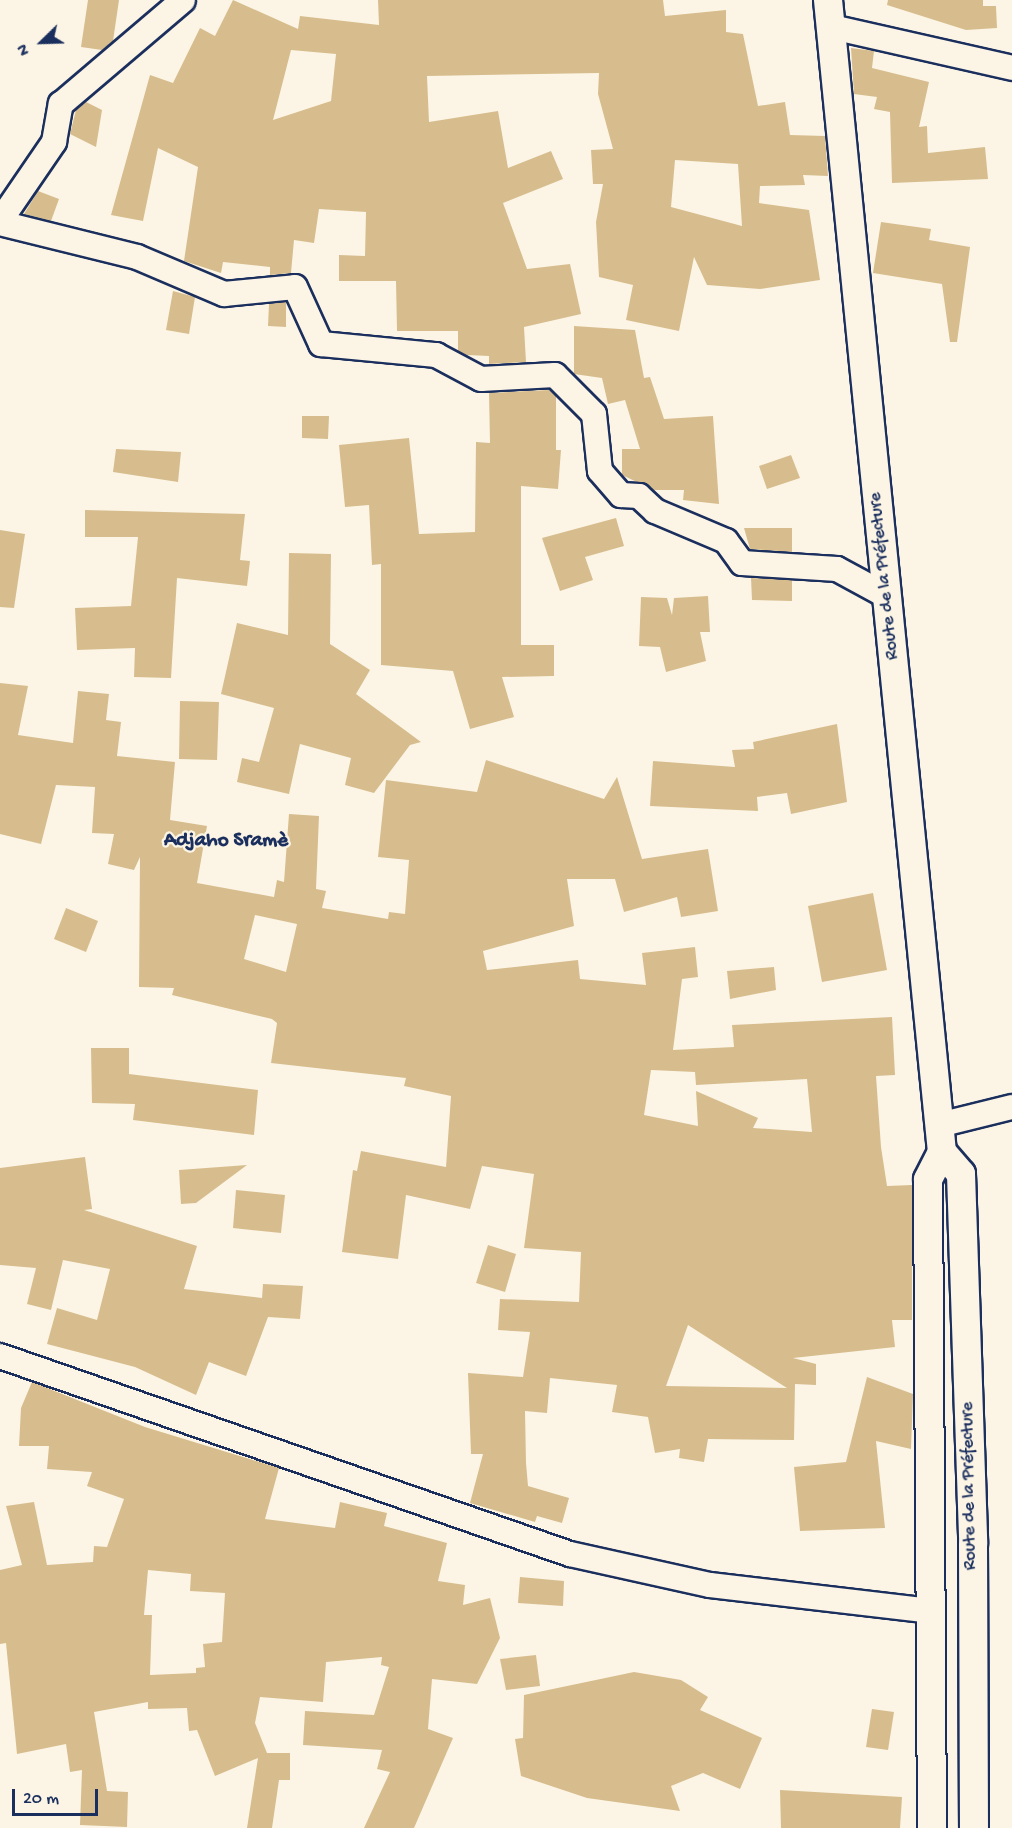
<!DOCTYPE html>
<html>
<head>
<meta charset="utf-8">
<style>
	body { margin:0 }
	#map { position:relative; width:1012px; height:1828px; overflow:hidden; background:#fcf5e5; font-family:"Gochi Hand",sans-serif }
	div>[style] { position:absolute }
	.building>* { inset:0; background:#d7bd8d }
	.roads { filter:drop-shadow(2px 0 #1b2f5e) drop-shadow(-2px 0 #1b2f5e) drop-shadow(0 2px #1b2f5e) drop-shadow(0 -2px #1b2f5e) }
	.minor>* { height:24px; margin:-12px; padding:0 12px; transform-origin:12px; border-radius:12px; background:#fcf5e5 }
	.tertiary>* { height:28px; margin:-14px; padding:0 14px; transform-origin:14px; border-radius:14px; background:#fcf5e5 }
	span { translate:-50% -50%; white-space:nowrap; text-align:center; line-height:1.15; -webkit-text-stroke:4.5px #fcf5e5; paint-order:stroke }
	.street-label { font-size:18px; color:#1b2f5e }
	.quarter-label { font-size:21px; color:#1b2f5e; font-weight:700 }
	.north { position:absolute; left:12px; top:12px; width:60px; height:60px; -webkit-text-stroke:4px #fcf5e5; paint-order:stroke; rotate:247deg; font-size:16px; font-weight:700; line-height:24px; text-align:center; color:#1b2f5e }
	.north::after { content:''; display:block; margin:auto; width:21px; height:27px; background:#1b2f5e; clip-path:polygon(50% 0,100% 100%,50% 72%,0 100%) }
	.scale { position:absolute; left:12px; top:1789px; width:86px; height:27px; box-sizing:border-box; border:3px solid #1b2f5e; border-top:0; padding-left:8px; font-size:18px; line-height:21px; white-space:nowrap; color:#1b2f5e; -webkit-text-stroke:4px #fcf5e5; paint-order:stroke }
</style>
</head>
<body>
<div id="map">
	<div class="building">
		<i style="clip-path:polygon(88px 0,119px 0,113px 41px,102px 50px,81px 47px)"></i>
		<i style="clip-path:polygon(evenodd,233px 0,298px 29px,300px 16px,379px 25px,378px 0,663px 0,665px 16px,726px 10px,726px 32px,743px 34px,758px 106px,785px 102px,790px 135px,825px 136px,828px 176px,803px 175px,805px 185px,760px 186px,759px 203px,809px 210px,820px 280px,760px 289px,707px 285px,694px 257px,679px 331px,626px 320px,633px 285px,599px 277px,596px 222px,603px 184px,593px 184px,591px 150px,613px 149px,598px 94px,599px 73px,427px 76px,429px 122px,498px 111px,508px 168px,551px 151px,563px 179px,503px 203px,527px 269px,570px 264px,581px 314px,524px 327px,526px 362px,489px 364px,489px 356px,467px 355px,458px 351px,458px 331px,397px 331px,396px 281px,339px 281px,339px 255px,365px 256px,366px 212px,319px 209px,314px 243px,294px 240px,291px 273px,270px 275px,270px 267px,223px 262px,221px 273px,184px 261px,198px 167px,158px 148px,143px 221px,111px 215px,150px 75px,173px 83px,200px 28px,215px 36px,233px 0,291px 50px,336px 54px,331px 101px,273px 120px,291px 50px,233px 0,675px 160px,738px 164px,742px 226px,671px 207px,675px 160px)"></i>
		<i style="clip-path:polygon(888px 0,983px 0,983px 6px,996px 6px,997px 28px,966px 30px,887px 5px)"></i>
		<i style="clip-path:polygon(851px 48px,874px 51px,872px 68px,929px 82px,919px 127px,927px 126px,928px 153px,985px 147px,988px 179px,892px 183px,890px 112px,874px 109px,877px 97px,854px 94px)"></i>
		<i style="clip-path:polygon(86px 102px,102px 110px,96px 147px,70px 134px,76px 110px)"></i>
		<i style="clip-path:polygon(38px 191px,59px 199px,51px 221px,24px 214px)"></i>
		<i style="clip-path:polygon(881px 222px,931px 229px,929px 240px,970px 247px,957px 342px,950px 342px,942px 284px,873px 273px)"></i>
		<i style="clip-path:polygon(173px 291px,195px 297px,189px 334px,166px 330px)"></i>
		<i style="clip-path:polygon(286px 302px,286px 327px,268px 326px,269px 304px)"></i>
		<i style="clip-path:polygon(574px 326px,635px 330px,644px 378px,650px 377px,664px 419px,713px 416px,719px 504px,683px 500px,684px 490px,654px 490px,622px 475px,622px 449px,640px 449px,625px 400px,608px 404px,602px 378px,574px 374px)"></i>
		<i style="clip-path:polygon(549px 390px,556px 396px,556px 450px,561px 450px,558px 489px,521px 486px,521px 645px,554px 645px,554px 676px,502px 677px,514px 717px,470px 729px,453px 671px,381px 665px,381px 564px,372px 565px,369px 505px,345px 507px,339px 445px,409px 438px,419px 534px,475px 532px,476px 442px,490px 443px,489px 393px)"></i>
		<i style="clip-path:polygon(302px 416px,329px 416px,328px 439px,302px 438px)"></i>
		<i style="clip-path:polygon(116px 449px,181px 452px,178px 482px,113px 472px)"></i>
		<i style="clip-path:polygon(791px 455px,800px 478px,767px 489px,759px 466px)"></i>
		<i style="clip-path:polygon(85px 510px,245px 514px,240px 560px,250px 561px,247px 586px,177px 578px,171px 678px,134px 677px,135px 648px,77px 650px,75px 608px,131px 606px,138px 537px,85px 537px)"></i>
		<i style="clip-path:polygon(616px 518px,624px 546px,585px 557px,593px 580px,560px 591px,542px 538px)"></i>
		<i style="clip-path:polygon(744px 528px,792px 528px,792px 552px,750px 549px)"></i>
		<i style="clip-path:polygon(0 530px,25px 534px,14px 608px,0 607px)"></i>
		<i style="clip-path:polygon(289px 553px,331px 554px,330px 644px,370px 670px,356px 694px,421px 742px,410px 745px,374px 793px,345px 785px,351px 758px,300px 744px,289px 794px,237px 782px,242px 758px,259px 762px,274px 708px,221px 694px,237px 623px,288px 635px)"></i>
		<i style="clip-path:polygon(751px 578px,792px 580px,792px 601px,752px 600px)"></i>
		<i style="clip-path:polygon(708px 596px,710px 632px,700px 632px,706px 661px,666px 672px,660px 647px,639px 646px,641px 597px,667px 598px,672px 615px,674px 598px)"></i>
		<i style="clip-path:polygon(evenodd,0 683px,28px 686px,18px 735px,73px 743px,78px 691px,109px 694px,106px 720px,121px 722px,117px 756px,175px 762px,170px 820px,207px 826px,197px 883px,274px 897px,277px 880px,284px 882px,289px 814px,319px 816px,316px 889px,326px 891px,322px 908px,388px 919px,389px 912px,405px 914px,409px 860px,378px 857px,386px 780px,477px 792px,486px 760px,604px 799px,617px 777px,642px 859px,708px 849px,718px 911px,681px 917px,677px 897px,624px 912px,615px 879px,567px 879px,574px 926px,483px 951px,487px 970px,578px 960px,580px 979px,646px 985px,642px 953px,695px 947px,698px 977px,682px 979px,673px 1050px,734px 1047px,732px 1025px,892px 1017px,895px 1075px,876px 1076px,881px 1147px,887px 1186px,912px 1185px,912px 1320px,892px 1320px,895px 1347px,793px 1358px,816px 1364px,816px 1385px,795px 1384px,794px 1440px,708px 1439px,704px 1462px,679px 1458px,680px 1449px,655px 1453px,648px 1417px,612px 1412px,617px 1385px,550px 1378px,547px 1413px,525px 1411px,526px 1463px,528px 1486px,569px 1498px,562px 1523px,537px 1516px,535px 1522px,470px 1503px,483px 1454px,471px 1454px,468px 1373px,523px 1377px,530px 1332px,498px 1330px,500px 1299px,579px 1302px,581px 1252px,524px 1248px,534px 1174px,482px 1166px,470px 1209px,406px 1195px,398px 1259px,342px 1252px,353px 1170px,357px 1171px,361px 1151px,446px 1167px,451px 1096px,404px 1086px,406px 1078px,271px 1063px,277px 1023px,272px 1019px,172px 995px,174px 988px,139px 987px,140px 857px,134px 870px,108px 864px,114px 834px,92px 833px,95px 787px,56px 785px,41px 844px,0 834px,0 683px,255px 915px,297px 924px,286px 972px,244px 959px,255px 915px,0 683px,651px 1070px,695px 1072px,696px 1085px,807px 1079px,812px 1132px,753px 1128px,758px 1118px,696px 1091px,698px 1126px,644px 1115px,651px 1070px,0 683px,688px 1325px,744px 1361px,787px 1388px,666px 1386px,688px 1325px)"></i>
		<i style="clip-path:polygon(180px 701px,219px 702px,217px 760px,179px 759px)"></i>
		<i style="clip-path:polygon(837px 724px,847px 802px,791px 814px,787px 793px,757px 797px,758px 811px,650px 806px,653px 761px,735px 767px,732px 750px,754px 749px,753px 742px)"></i>
		<i style="clip-path:polygon(873px 893px,887px 970px,822px 982px,808px 906px)"></i>
		<i style="clip-path:polygon(66px 908px,98px 921px,86px 952px,54px 939px)"></i>
		<i style="clip-path:polygon(774px 967px,776px 990px,730px 999px,727px 971px)"></i>
		<i style="clip-path:polygon(91px 1048px,129px 1048px,129px 1074px,258px 1090px,254px 1135px,133px 1120px,135px 1104px,92px 1103px)"></i>
		<i style="clip-path:polygon(85px 1157px,92px 1209px,84px 1210px,197px 1246px,184px 1289px,262px 1298px,263px 1284px,303px 1286px,300px 1319px,268px 1317px,246px 1376px,209px 1362px,196px 1395px,135px 1367px,47px 1344px,57px 1308px,97px 1320px,110px 1269px,63px 1260px,51px 1310px,27px 1304px,36px 1268px,0 1265px,0 1168px)"></i>
		<i style="clip-path:polygon(247px 1165px,196px 1203px,181px 1204px,179px 1170px)"></i>
		<i style="clip-path:polygon(236px 1190px,285px 1195px,281px 1233px,233px 1228px)"></i>
		<i style="clip-path:polygon(488px 1245px,516px 1254px,505px 1292px,476px 1283px)"></i>
		<i style="clip-path:polygon(867px 1377px,913px 1394px,911px 1449px,876px 1441px,885px 1528px,800px 1531px,794px 1467px,846px 1462px)"></i>
		<i style="clip-path:polygon(evenodd,32px 1382px,145px 1427px,279px 1468px,265px 1519px,335px 1528px,340px 1502px,387px 1513px,384px 1526px,447px 1543px,438px 1581px,465px 1585px,463px 1605px,490px 1598px,500px 1638px,477px 1684px,432px 1679px,428px 1729px,453px 1738px,414px 1828px,364px 1828px,390px 1772px,377px 1769px,382px 1750px,303px 1745px,305px 1711px,374px 1715px,389px 1667px,381px 1665px,382px 1657px,326px 1662px,323px 1702px,260px 1697px,255px 1723px,267px 1753px,290px 1753px,290px 1780px,279px 1780px,272px 1828px,247px 1828px,258px 1758px,215px 1776px,197px 1730px,189px 1731px,187px 1708px,148px 1709px,148px 1702px,94px 1712px,107px 1791px,128px 1792px,127px 1827px,80px 1825px,82px 1770px,70px 1772px,66px 1744px,17px 1754px,6px 1643px,0 1644px,0 1570px,22px 1565px,6px 1506px,34px 1502px,47px 1565px,93px 1562px,94px 1546px,107px 1547px,124px 1499px,87px 1486px,92px 1472px,47px 1469px,49px 1446px,19px 1446px,21px 1408px,32px 1382px,148px 1570px,191px 1574px,190px 1591px,225px 1593px,222px 1642px,203px 1644px,205px 1667px,196px 1668px,196px 1673px,150px 1675px,152px 1615px,144px 1615px,148px 1570px)"></i>
		<i style="clip-path:polygon(520px 1577px,564px 1581px,563px 1606px,518px 1603px)"></i>
		<i style="clip-path:polygon(536px 1655px,540px 1686px,506px 1690px,500px 1659px)"></i>
		<i style="clip-path:polygon(634px 1672px,681px 1680px,708px 1697px,700px 1710px,762px 1738px,740px 1789px,703px 1773px,671px 1786px,680px 1811px,587px 1798px,521px 1776px,515px 1739px,523px 1738px,524px 1695px)"></i>
		<i style="clip-path:polygon(872px 1709px,894px 1712px,888px 1750px,866px 1747px)"></i>
		<i style="clip-path:polygon(780px 1790px,902px 1797px,900px 1828px,781px 1828px)"></i>
	</div>
	<div class="roads">
		<div class="minor">
			<i style="left:832px;top:27px;width:185px;rotate:12.8deg"></i>
			<i style="left:0;top:221px;width:96px;rotate:-55.6deg"></i>
			<i style="left:54px;top:142px;width:39px;rotate:-80deg"></i>
			<i style="left:61px;top:104px;width:160px;rotate:-40.4deg"></i>
			<i style="left:0;top:223px;width:141px;rotate:13.9deg"></i>
			<i style="left:137px;top:257px;width:95px;rotate:23deg"></i>
			<i style="left:224px;top:294px;width:71px;rotate:-5.6deg"></i>
			<i style="left:295px;top:287px;width:63px;rotate:65.5deg"></i>
			<i style="left:321px;top:344px;width:116px;rotate:5.5deg"></i>
			<i style="left:436px;top:355px;width:51px;rotate:28.1deg"></i>
			<i style="left:481px;top:379px;width:74px;rotate:-3.1deg"></i>
			<i style="left:555px;top:375px;width:55px;rotate:45deg"></i>
			<i style="left:594px;top:414px;width:57px;rotate:84deg"></i>
			<i style="left:600px;top:471px;width:32px;rotate:49deg"></i>
			<i style="left:621px;top:495px;width:18px;rotate:3deg"></i>
			<i style="left:639px;top:496px;width:22px;rotate:43deg"></i>
			<i style="left:655px;top:511px;width:77px;rotate:22.9deg"></i>
			<i style="left:726px;top:541px;width:27px;rotate:54deg"></i>
			<i style="left:742px;top:563px;width:95px;rotate:3.6deg"></i>
			<i style="left:837px;top:569px;width:57px;rotate:28.4deg"></i>
			<i style="left:939px;top:1125px;width:75px;rotate:-13.9deg"></i>
			<i style="left:0;top:1356px;width:603px;rotate:19.16deg"></i>
			<i style="left:570px;top:1554px;width:143px;rotate:12.5deg"></i>
			<i style="left:710px;top:1585px;width:224px;rotate:6.7deg"></i>
		</div>
		<div class="tertiary">
			<i style="left:828px;top:0;width:1158px;rotate:84.35deg"></i>
			<i style="left:942px;top:1152px;width:31px;rotate:117deg"></i>
			<i style="left:928px;top:1180px;width:648px;rotate:89.65deg"></i>
			<i style="left:942px;top:1152px;width:29px;rotate:49deg"></i>
			<i style="left:961px;top:1174px;width:370px;rotate:88.1deg"></i>
			<i style="left:973px;top:1544px;width:284px;rotate:89.8deg"></i>
		</div>
	</div>
	<div class="street-label">
		<span style="left:885px;top:576px;rotate:-96deg">Route de la Préfecture</span>
		<span style="left:970px;top:1486px;rotate:-91deg">Route de la Préfecture</span>
	</div>
	<div class="quarter-label">
		<span style="left:226px;top:842px">Adjaho Sramè</span>
	</div>
	<div class="north">N</div>
	<div class="scale">20 m</div>
</div>
</body>
</html>
